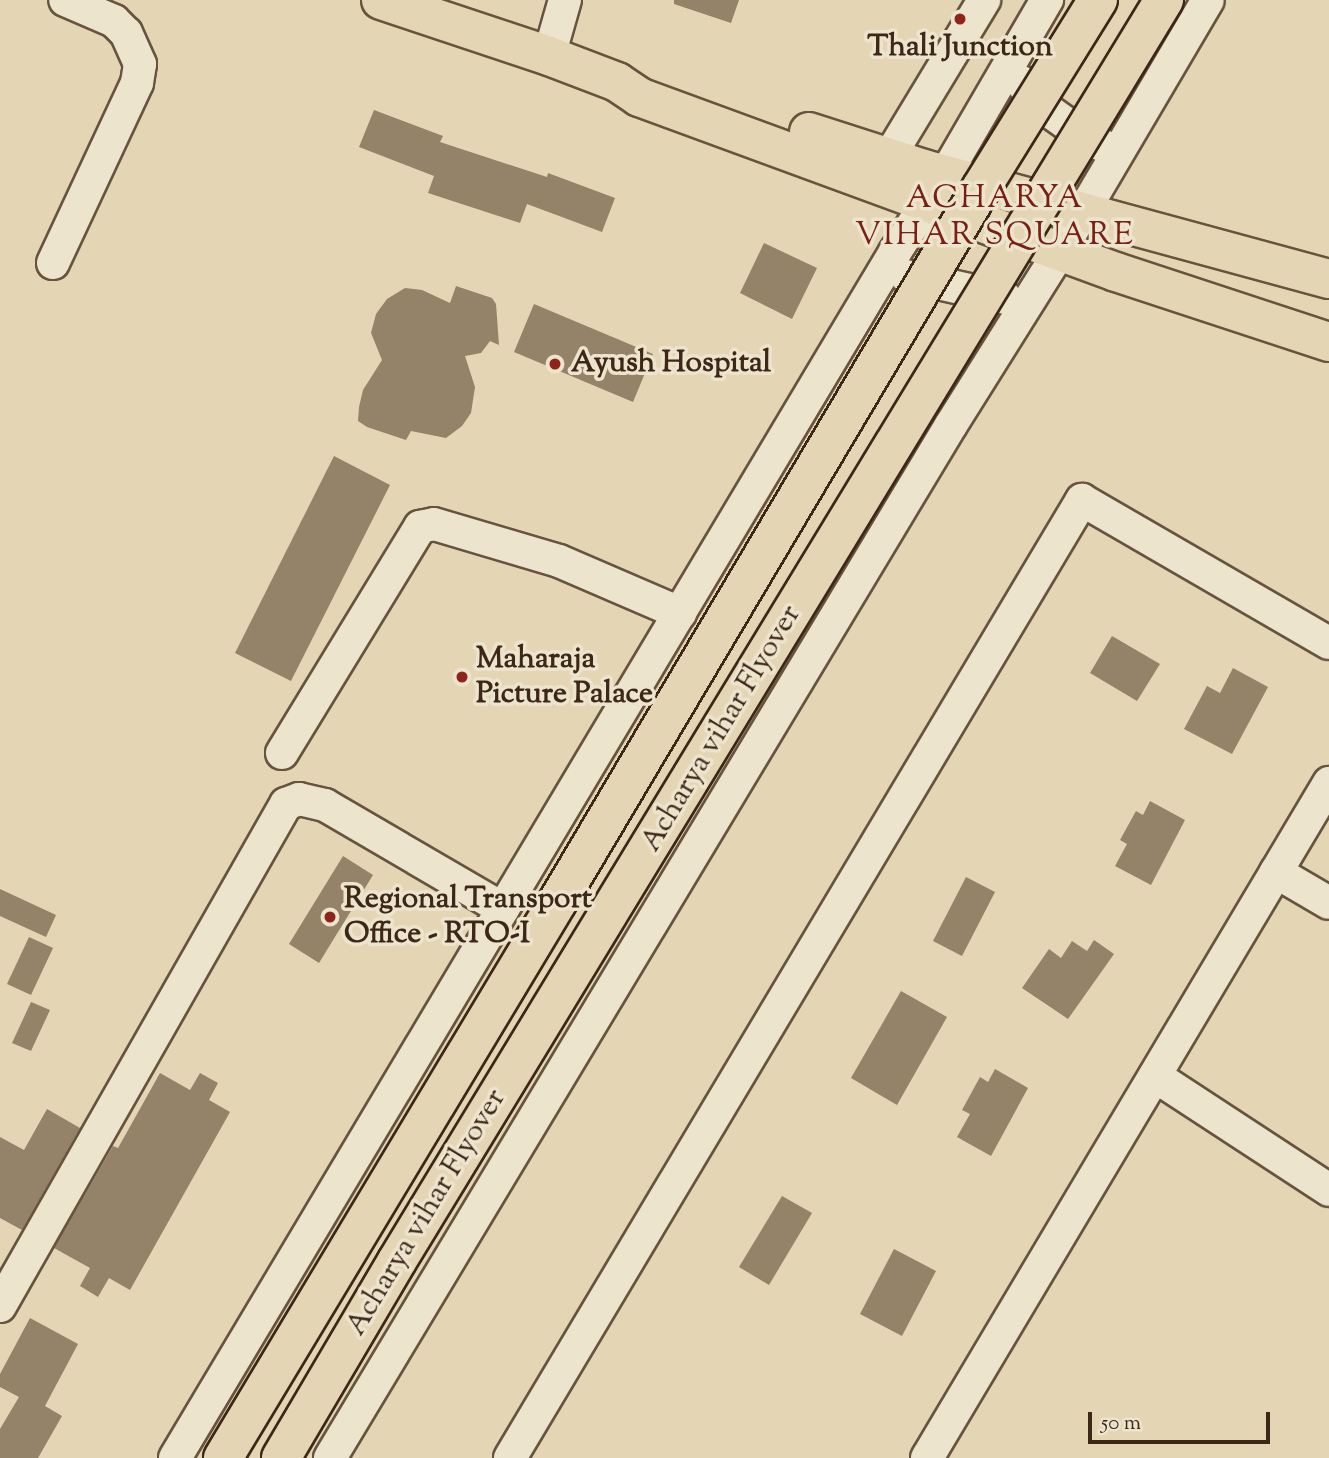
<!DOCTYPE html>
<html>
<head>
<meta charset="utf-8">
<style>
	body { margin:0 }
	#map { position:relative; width:1329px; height:1458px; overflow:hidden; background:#e4d6b4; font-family:"Sorts Mill Goudy",serif }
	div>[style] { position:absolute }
	.building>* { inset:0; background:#948269 }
	.roads { filter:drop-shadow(2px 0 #67543f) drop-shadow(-2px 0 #67543f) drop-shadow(0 2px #67543f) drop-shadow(0 -2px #67543f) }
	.minor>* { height:32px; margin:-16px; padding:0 16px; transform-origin:16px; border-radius:16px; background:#ede4ce }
	.major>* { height:38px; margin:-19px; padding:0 19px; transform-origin:19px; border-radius:19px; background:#e4d6b4 }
	.bridges { filter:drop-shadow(2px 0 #3d2818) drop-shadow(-2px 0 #3d2818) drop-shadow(0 2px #3d2818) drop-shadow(0 -2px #3d2818) }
	.highway-bridge>* { height:38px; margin:-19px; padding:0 19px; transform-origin:19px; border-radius:19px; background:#e4d6b4 }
	.dots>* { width:19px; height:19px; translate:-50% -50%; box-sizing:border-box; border:4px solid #ede4ce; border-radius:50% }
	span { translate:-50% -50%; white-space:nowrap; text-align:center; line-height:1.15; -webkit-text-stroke:7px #ede4ce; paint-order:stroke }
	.poi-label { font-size:30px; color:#3d2818; font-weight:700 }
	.left { translate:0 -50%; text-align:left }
	.street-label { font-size:30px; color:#3d2818 }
	.neighbourhood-label { font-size:32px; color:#7a1f14; letter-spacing:2px }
	.scale { position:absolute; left:1088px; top:1412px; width:182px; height:32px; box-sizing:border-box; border:4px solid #3d2818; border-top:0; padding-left:9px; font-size:21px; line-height:24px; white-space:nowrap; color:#3d2818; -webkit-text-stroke:5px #ede4ce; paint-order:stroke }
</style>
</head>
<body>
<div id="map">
	<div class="building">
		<i style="clip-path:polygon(674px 0,739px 0,731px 23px,674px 4px)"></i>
		<i style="clip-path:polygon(374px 110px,443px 136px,440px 142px,547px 177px,548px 173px,615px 198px,602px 232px,527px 204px,520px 223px,428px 193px,434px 176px,359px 147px)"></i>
		<i style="clip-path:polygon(764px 243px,817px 268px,792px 319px,740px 293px)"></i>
		<i style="clip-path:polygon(456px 286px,492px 298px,496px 304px,499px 345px,490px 341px,481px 353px,465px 356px,475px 387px,471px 413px,462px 426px,446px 438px,411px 431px,406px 440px,367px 427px,358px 421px,359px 407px,363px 390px,382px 360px,371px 333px,376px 314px,387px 299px,405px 288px,422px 290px,450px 303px)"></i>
		<i style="clip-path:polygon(534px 304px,653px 354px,633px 402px,514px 352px)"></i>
		<i style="clip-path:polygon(334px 456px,390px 485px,291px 681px,235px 653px)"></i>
		<i style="clip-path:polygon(1112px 636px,1160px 664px,1137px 701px,1090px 673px)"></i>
		<i style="clip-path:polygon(1233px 668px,1268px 687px,1232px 754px,1184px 729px,1207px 686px,1220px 693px)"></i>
		<i style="clip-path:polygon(1150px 801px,1185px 820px,1151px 885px,1115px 866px,1127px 844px,1120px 840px,1136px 811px,1143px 815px)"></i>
		<i style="clip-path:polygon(343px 856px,373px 875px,319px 963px,289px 944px)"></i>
		<i style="clip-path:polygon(966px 877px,995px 892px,962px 956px,933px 941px)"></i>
		<i style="clip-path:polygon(0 889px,56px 915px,46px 937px,0 916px)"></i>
		<i style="clip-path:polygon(29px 937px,53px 948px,31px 995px,7px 984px)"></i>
		<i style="clip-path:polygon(1094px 940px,1114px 954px,1068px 1019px,1022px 988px,1049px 949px,1061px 958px,1072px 941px,1087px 951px)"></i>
		<i style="clip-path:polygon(901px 991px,947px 1017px,897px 1105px,851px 1078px)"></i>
		<i style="clip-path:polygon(31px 1002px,50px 1010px,31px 1051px,12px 1043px)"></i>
		<i style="clip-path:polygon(995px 1069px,1028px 1088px,991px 1156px,957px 1137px,970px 1114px,962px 1110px,980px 1077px,988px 1082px)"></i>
		<i style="clip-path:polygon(160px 1073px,190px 1090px,200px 1073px,218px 1083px,209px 1100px,230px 1112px,130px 1290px,109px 1278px,98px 1297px,80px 1286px,90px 1268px,54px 1248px,113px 1146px,118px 1148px)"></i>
		<i style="clip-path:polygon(47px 1109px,80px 1128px,22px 1230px,0 1218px,0 1137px,24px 1150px)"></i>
		<i style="clip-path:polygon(782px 1196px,812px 1213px,769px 1285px,739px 1267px)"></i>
		<i style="clip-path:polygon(894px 1249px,936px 1271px,902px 1336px,860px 1314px)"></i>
		<i style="clip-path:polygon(30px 1318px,78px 1344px,45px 1406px,62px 1416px,38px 1458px,0 1458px,0 1429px,19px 1397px,0 1387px,0 1374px)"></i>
	</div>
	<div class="roads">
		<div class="minor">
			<i style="left:549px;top:56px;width:58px;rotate:-74.1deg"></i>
			<i style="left:1021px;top:82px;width:28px;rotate:51deg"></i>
			<i style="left:1039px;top:104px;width:60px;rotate:35.5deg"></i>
			<i style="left:1088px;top:139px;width:17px;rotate:24deg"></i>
			<i style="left:889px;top:157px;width:184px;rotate:-58.8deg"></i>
			<i style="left:53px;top:263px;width:199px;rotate:-65deg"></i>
			<i style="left:137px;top:83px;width:19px;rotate:-81deg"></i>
			<i style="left:140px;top:64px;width:34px;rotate:-114deg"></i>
			<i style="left:126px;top:33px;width:17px;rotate:-135deg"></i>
			<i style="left:114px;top:21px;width:53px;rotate:-156.8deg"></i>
			<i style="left:906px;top:276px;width:102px;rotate:12.4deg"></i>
			<i style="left:282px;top:753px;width:265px;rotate:-58.6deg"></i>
			<i style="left:420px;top:527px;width:14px;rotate:-12deg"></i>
			<i style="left:434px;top:524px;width:130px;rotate:16.5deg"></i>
			<i style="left:559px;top:561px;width:132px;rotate:23.3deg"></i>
			<i style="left:1276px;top:872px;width:61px;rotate:30.3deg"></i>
			<i style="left:1155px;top:1076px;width:208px;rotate:33.2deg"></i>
			<i style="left:0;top:1306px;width:578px;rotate:-60.33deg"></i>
			<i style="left:286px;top:804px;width:14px;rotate:-21deg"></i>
			<i style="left:299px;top:799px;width:27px;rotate:13deg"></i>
			<i style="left:325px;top:805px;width:206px;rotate:30.3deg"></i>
			<i style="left:175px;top:1458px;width:1405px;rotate:-59.16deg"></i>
			<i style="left:895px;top:252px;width:92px;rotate:-57deg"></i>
			<i style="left:945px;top:175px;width:203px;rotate:-59.8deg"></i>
			<i style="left:330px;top:1458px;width:1205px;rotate:-58.99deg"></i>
			<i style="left:951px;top:425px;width:205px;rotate:-57.9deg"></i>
			<i style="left:1060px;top:251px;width:291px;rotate:-59.5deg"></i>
			<i style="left:510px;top:1458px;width:1116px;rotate:-59.16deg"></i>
			<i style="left:1082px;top:500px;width:285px;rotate:30.1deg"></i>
			<i style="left:927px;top:1458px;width:786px;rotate:-59.22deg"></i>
		</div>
		<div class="major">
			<i style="left:381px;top:0;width:177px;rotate:18.4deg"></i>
			<i style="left:549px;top:56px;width:73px;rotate:20.9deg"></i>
			<i style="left:617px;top:82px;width:27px;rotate:34deg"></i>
			<i style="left:639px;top:97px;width:508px;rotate:20.15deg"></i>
			<i style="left:1116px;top:272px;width:224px;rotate:18.2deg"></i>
			<i style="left:809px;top:132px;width:121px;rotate:17.8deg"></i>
			<i style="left:924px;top:169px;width:420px;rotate:15.2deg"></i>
		</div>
	</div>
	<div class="bridges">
		<div class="highway-bridge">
			<i style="left:223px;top:1458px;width:650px;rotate:-58.98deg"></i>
			<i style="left:558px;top:901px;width:827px;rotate:-59.31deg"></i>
			<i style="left:980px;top:190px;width:224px;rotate:-58.2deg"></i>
			<i style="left:281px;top:1458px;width:229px;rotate:-59.5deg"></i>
			<i style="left:397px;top:1261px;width:1476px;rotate:-58.69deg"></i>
		</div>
	</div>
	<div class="dots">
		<i style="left:960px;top:19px;background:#8f2418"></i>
		<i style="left:555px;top:364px;background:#8f2418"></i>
		<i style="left:462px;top:677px;background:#8f2418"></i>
		<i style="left:330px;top:917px;background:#8f2418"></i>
	</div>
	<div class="poi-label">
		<span style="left:960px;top:48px">Thali Junction</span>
		<span class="left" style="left:571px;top:364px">Ayush Hospital</span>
		<span class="left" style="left:476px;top:677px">Maharaja<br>Picture Palace</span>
		<span class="left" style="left:344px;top:917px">Regional Transport<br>Office - RTO-I</span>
	</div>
	<div class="street-label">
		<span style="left:722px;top:729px;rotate:-59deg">Acharya vihar Flyover</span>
		<span style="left:427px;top:1213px;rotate:-59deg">Acharya vihar Flyover</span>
	</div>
	<div class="neighbourhood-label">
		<span style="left:995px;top:218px">ACHARYA<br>VIHAR SQUARE</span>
	</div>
	<div class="scale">50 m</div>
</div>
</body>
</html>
